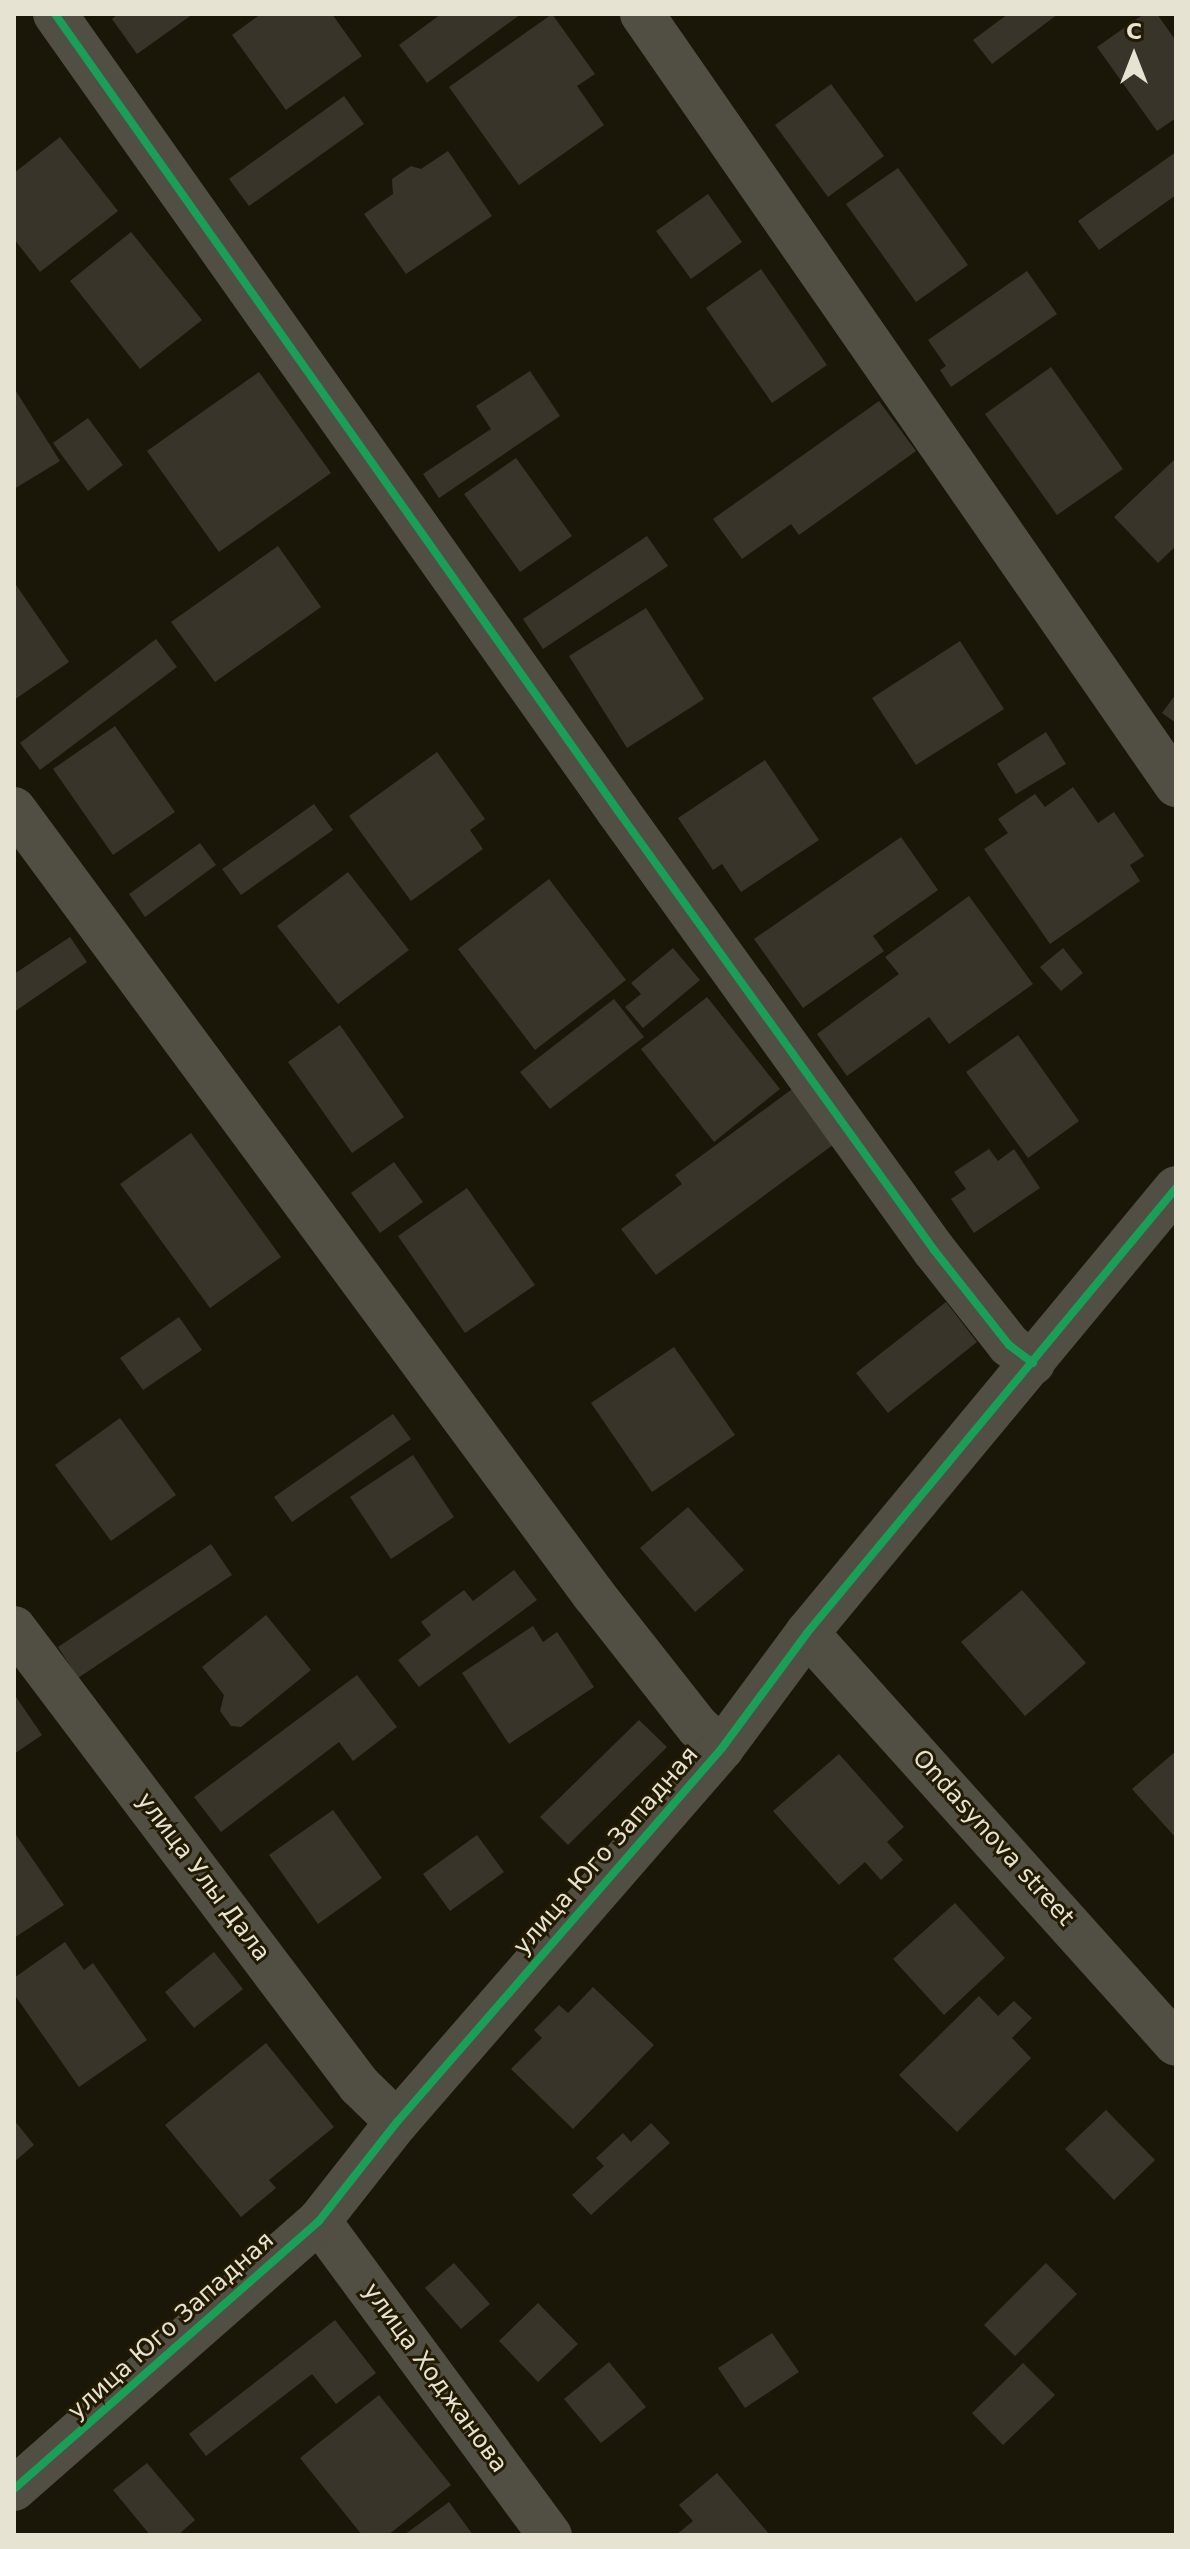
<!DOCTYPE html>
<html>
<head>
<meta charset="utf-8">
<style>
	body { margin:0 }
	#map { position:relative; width:1190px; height:2549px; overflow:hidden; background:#1a1709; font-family:"DejaVu Sans",sans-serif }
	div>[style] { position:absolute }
	.building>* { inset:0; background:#39342a }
	.minor>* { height:44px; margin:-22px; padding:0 22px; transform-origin:22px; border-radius:22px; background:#514e43 }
	.cycleway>* { height:8px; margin:-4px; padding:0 4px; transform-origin:4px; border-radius:4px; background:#1a9f57 }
	span { translate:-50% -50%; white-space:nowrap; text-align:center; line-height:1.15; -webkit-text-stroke:6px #221b01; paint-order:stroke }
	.street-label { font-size:24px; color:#e7e3d3 }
	.frame { position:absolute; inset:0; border:16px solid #e7e3d3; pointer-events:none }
	.north { position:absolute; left:1094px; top:16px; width:80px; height:80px; -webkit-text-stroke:6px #221b01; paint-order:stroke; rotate:0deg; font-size:22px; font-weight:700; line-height:32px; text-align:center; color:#e7e3d3 }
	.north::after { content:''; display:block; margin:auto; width:28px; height:36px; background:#e7e3d3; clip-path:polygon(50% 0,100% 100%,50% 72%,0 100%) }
</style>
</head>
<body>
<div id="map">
	<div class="building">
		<i style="clip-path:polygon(118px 14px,193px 14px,137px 54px,112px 19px)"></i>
		<i style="clip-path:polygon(261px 14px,332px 14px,362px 56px,286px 110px,232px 35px)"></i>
		<i style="clip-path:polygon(441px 14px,521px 14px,427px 83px,399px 45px)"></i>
		<i style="clip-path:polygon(552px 14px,595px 74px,577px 86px,604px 125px,519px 185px,449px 87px)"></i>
		<i style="clip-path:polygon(1008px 14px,1058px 14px,992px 64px,973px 40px)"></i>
		<i style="clip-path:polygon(1144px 14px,1157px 14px,1176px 41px,1176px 118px,1157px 131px,1097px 47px)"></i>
		<i style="clip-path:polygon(831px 84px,884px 156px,828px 197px,775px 125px)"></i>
		<i style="clip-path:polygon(344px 96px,364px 124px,249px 206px,229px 179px)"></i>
		<i style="clip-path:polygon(60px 137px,118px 211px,40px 272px,14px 239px,14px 173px)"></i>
		<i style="clip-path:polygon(448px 151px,492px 216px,406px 274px,364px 214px,393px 194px,392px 179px,411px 166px,421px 169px)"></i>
		<i style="clip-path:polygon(1176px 152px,1176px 195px,1099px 250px,1078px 221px)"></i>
		<i style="clip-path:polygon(898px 168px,968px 265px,916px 302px,846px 204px)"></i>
		<i style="clip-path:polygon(708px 194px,742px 242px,691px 279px,656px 231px)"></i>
		<i style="clip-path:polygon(131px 232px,202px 320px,140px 369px,70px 281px)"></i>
		<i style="clip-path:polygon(761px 269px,827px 365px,772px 403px,706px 308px)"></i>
		<i style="clip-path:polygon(1027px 271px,1057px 314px,951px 387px,940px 370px,946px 366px,928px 340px)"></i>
		<i style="clip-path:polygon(1051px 367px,1123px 469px,1057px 515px,985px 414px)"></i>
		<i style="clip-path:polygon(530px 371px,560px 416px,439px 498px,423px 474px,491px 429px,476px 406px)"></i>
		<i style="clip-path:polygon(259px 372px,331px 473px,219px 552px,147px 451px)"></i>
		<i style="clip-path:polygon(14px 388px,60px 461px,14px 489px)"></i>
		<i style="clip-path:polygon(879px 401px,916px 451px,799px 535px,791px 524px,742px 559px,713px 519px)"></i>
		<i style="clip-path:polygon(88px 418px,123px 465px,88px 491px,53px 443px)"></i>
		<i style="clip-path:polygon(516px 458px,572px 536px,520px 572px,464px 494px)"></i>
		<i style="clip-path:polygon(1176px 458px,1176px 546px,1158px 563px,1114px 517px)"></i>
		<i style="clip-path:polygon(647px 536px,668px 566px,543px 649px,523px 619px)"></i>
		<i style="clip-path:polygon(278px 546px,321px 607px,215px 682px,171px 622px)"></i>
		<i style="clip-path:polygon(14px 582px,69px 662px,14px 700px)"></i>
		<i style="clip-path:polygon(646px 608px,704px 699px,627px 748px,569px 656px)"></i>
		<i style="clip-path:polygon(156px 639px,177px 667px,40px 770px,20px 743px)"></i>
		<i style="clip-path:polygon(960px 641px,1004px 709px,916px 765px,872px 698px)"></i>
		<i style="clip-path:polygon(1176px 694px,1176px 723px,1162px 713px)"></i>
		<i style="clip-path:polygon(115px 726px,175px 812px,113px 855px,53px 769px)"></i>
		<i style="clip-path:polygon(1046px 732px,1066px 764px,1016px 794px,997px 764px)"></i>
		<i style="clip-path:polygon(437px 752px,485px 819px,470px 830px,483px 849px,411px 901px,349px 816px)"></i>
		<i style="clip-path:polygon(765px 760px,819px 840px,741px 892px,722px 864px,713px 870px,678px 818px)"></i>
		<i style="clip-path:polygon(1073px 787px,1098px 823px,1114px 812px,1144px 856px,1130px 865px,1140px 881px,1050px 944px,984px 849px,1008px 833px,998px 819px,1035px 794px,1045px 807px)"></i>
		<i style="clip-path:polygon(314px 804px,333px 830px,241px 895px,222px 869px)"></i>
		<i style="clip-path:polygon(901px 837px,938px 890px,873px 936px,884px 951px,803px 1008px,754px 939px)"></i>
		<i style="clip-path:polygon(200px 843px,216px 865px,145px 917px,129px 894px)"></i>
		<i style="clip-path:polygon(348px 872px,409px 950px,338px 1004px,277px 926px)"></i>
		<i style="clip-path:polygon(549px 879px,626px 980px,535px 1050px,458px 949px)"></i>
		<i style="clip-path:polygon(969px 896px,1033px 984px,949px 1044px,929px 1017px,847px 1076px,817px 1034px,899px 974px,885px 957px)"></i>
		<i style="clip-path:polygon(70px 937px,87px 962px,14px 1012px,14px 974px)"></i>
		<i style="clip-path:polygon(673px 948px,700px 980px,643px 1028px,625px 1007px,641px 994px,631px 983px)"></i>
		<i style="clip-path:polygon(1063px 948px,1083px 973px,1061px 991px,1040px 967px)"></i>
		<i style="clip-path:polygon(707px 997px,780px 1089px,714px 1142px,641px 1049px)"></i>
		<i style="clip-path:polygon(614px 999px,644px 1037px,550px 1109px,520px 1072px)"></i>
		<i style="clip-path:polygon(340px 1025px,404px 1117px,352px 1153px,288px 1062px)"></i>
		<i style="clip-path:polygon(1018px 1035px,1079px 1121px,1028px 1158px,966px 1072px)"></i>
		<i style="clip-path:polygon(795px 1087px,837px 1142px,656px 1275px,621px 1229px,682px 1184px,675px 1175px)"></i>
		<i style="clip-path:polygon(191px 1133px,281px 1257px,210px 1308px,120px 1184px)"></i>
		<i style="clip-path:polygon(989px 1149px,998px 1161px,1014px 1149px,1040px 1188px,974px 1233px,951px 1199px,966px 1189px,954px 1172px)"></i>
		<i style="clip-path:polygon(394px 1162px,423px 1202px,380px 1233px,351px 1193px)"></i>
		<i style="clip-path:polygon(467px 1188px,535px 1285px,465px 1333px,398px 1236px)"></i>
		<i style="clip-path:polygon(946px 1302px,977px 1342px,888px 1413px,856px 1373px)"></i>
		<i style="clip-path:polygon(179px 1317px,202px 1350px,143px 1390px,120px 1358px)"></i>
		<i style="clip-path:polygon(674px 1347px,735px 1435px,652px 1492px,591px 1403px)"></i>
		<i style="clip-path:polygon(393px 1414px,411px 1439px,292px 1522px,274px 1497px)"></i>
		<i style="clip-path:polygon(120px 1418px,176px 1495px,111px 1541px,55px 1465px)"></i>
		<i style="clip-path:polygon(413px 1455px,454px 1517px,391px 1559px,350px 1497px)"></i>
		<i style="clip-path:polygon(688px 1507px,744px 1570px,695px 1612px,640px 1548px)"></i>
		<i style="clip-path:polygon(211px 1544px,232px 1575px,78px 1678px,58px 1647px)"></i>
		<i style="clip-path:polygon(514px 1570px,537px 1600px,419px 1687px,398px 1660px,431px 1635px,421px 1622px,464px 1590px,473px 1601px)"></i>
		<i style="clip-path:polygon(1022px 1590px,1086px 1663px,1025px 1716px,961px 1642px)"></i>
		<i style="clip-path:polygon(266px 1615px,311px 1670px,241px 1727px,231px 1726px,220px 1711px,224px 1695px,202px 1667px)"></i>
		<i style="clip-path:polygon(533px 1626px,543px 1642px,557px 1632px,594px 1687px,509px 1744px,462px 1673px)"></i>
		<i style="clip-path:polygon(357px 1675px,397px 1727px,353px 1761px,339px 1742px,221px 1832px,194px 1797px)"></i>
		<i style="clip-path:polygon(14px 1694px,42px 1735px,14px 1754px)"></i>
		<i style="clip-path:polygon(639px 1720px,667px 1747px,568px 1845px,540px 1817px)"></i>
		<i style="clip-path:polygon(1176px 1751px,1176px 1838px,1132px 1789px)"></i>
		<i style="clip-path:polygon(839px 1754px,904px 1827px,887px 1842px,903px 1860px,881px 1880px,865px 1862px,839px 1885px,773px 1811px)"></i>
		<i style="clip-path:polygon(333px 1810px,382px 1878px,318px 1924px,269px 1855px)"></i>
		<i style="clip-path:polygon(14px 1832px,64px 1905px,14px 1938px)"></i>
		<i style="clip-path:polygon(477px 1835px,504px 1872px,450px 1911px,423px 1874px)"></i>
		<i style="clip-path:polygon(955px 1903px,1005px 1958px,944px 2015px,893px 1959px)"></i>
		<i style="clip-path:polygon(65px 1942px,84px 1970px,93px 1963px,147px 2040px,79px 2087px,14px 1994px,14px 1978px)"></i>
		<i style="clip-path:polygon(214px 1952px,243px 1989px,194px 2028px,165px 1992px)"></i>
		<i style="clip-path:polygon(593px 1987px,654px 2045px,573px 2129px,511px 2069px,542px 2038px,534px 2030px,559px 2005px,568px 2013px)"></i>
		<i style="clip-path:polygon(979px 1996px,998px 2016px,1014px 2001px,1032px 2018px,1012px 2038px,1031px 2058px,957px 2132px,899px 2075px)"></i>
		<i style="clip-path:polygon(266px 2043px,334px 2127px,269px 2180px,276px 2188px,241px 2217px,165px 2125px)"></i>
		<i style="clip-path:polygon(1106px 2110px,1155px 2160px,1114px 2200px,1065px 2149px)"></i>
		<i style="clip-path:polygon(14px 2120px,34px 2145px,14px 2162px)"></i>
		<i style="clip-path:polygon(651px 2123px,670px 2143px,591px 2215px,572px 2195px,604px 2166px,596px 2158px,623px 2133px,631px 2142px)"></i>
		<i style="clip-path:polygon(454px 2263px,490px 2304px,461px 2329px,425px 2288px)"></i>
		<i style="clip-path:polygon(1046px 2263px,1077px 2294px,1015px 2356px,984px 2325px)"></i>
		<i style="clip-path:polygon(538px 2303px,578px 2344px,538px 2382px,499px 2341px)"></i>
		<i style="clip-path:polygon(335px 2320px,376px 2373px,336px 2404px,312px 2374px,206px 2456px,189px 2434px)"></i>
		<i style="clip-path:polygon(772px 2333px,799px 2372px,745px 2408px,718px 2368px)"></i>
		<i style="clip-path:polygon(609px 2362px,646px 2407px,601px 2443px,564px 2399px)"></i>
		<i style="clip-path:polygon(1023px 2363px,1055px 2395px,1003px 2445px,972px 2413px)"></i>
		<i style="clip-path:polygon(379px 2395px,451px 2485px,388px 2535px,362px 2535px,300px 2458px)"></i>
		<i style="clip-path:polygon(147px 2463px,195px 2520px,178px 2535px,150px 2535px,113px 2490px)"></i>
		<i style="clip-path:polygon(717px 2473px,770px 2535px,676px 2535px,693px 2521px,679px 2505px)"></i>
		<i style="clip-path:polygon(449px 2502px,473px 2535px,404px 2535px)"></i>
	</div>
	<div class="minor">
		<i style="left:55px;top:14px;width:976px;rotate:54.76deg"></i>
		<i style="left:618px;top:811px;width:541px;rotate:54.25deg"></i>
		<i style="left:934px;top:1250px;width:121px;rotate:51.7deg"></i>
		<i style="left:1009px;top:1345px;width:30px;rotate:37deg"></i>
		<i style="left:642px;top:14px;width:938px;rotate:55.29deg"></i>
		<i style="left:14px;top:809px;width:977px;rotate:53.58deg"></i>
		<i style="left:594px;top:1595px;width:168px;rotate:51.8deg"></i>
		<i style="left:698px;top:1727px;width:32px;rotate:41deg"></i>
		<i style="left:14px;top:1628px;width:573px;rotate:52.95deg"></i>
		<i style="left:359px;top:2085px;width:53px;rotate:44.2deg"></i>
		<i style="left:807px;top:1633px;width:552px;rotate:48.08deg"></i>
		<i style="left:319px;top:2221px;width:390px;rotate:53.7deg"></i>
		<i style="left:14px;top:2489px;width:406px;rotate:-41.3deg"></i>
		<i style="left:319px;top:2221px;width:126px;rotate:-51.8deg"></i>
		<i style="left:397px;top:2122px;width:495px;rotate:-49deg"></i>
		<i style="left:722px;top:1748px;width:143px;rotate:-53.5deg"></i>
		<i style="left:807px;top:1633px;width:578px;rotate:-50.33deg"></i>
	</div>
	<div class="cycleway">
		<i style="left:55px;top:14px;width:976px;rotate:54.76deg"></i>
		<i style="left:618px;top:811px;width:541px;rotate:54.25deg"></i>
		<i style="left:934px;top:1250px;width:121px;rotate:51.7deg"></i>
		<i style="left:1009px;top:1345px;width:30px;rotate:37deg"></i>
		<i style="left:14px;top:2489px;width:406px;rotate:-41.3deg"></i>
		<i style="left:319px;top:2221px;width:126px;rotate:-51.8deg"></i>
		<i style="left:397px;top:2122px;width:495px;rotate:-49deg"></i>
		<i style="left:722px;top:1748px;width:143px;rotate:-53.5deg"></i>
		<i style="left:807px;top:1633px;width:578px;rotate:-50.33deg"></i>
	</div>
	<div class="street-label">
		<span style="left:993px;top:1838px;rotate:48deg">Ondasynova street</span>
		<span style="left:606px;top:1851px;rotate:-49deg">улица Юго Западная</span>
		<span style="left:203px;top:1877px;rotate:53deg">улица Улы Дала</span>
		<span style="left:171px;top:2326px;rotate:-42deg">улица Юго Западная</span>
		<span style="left:435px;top:2378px;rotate:54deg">улица Ходжанова</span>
	</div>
	<div class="frame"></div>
	<div class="north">С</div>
</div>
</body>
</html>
